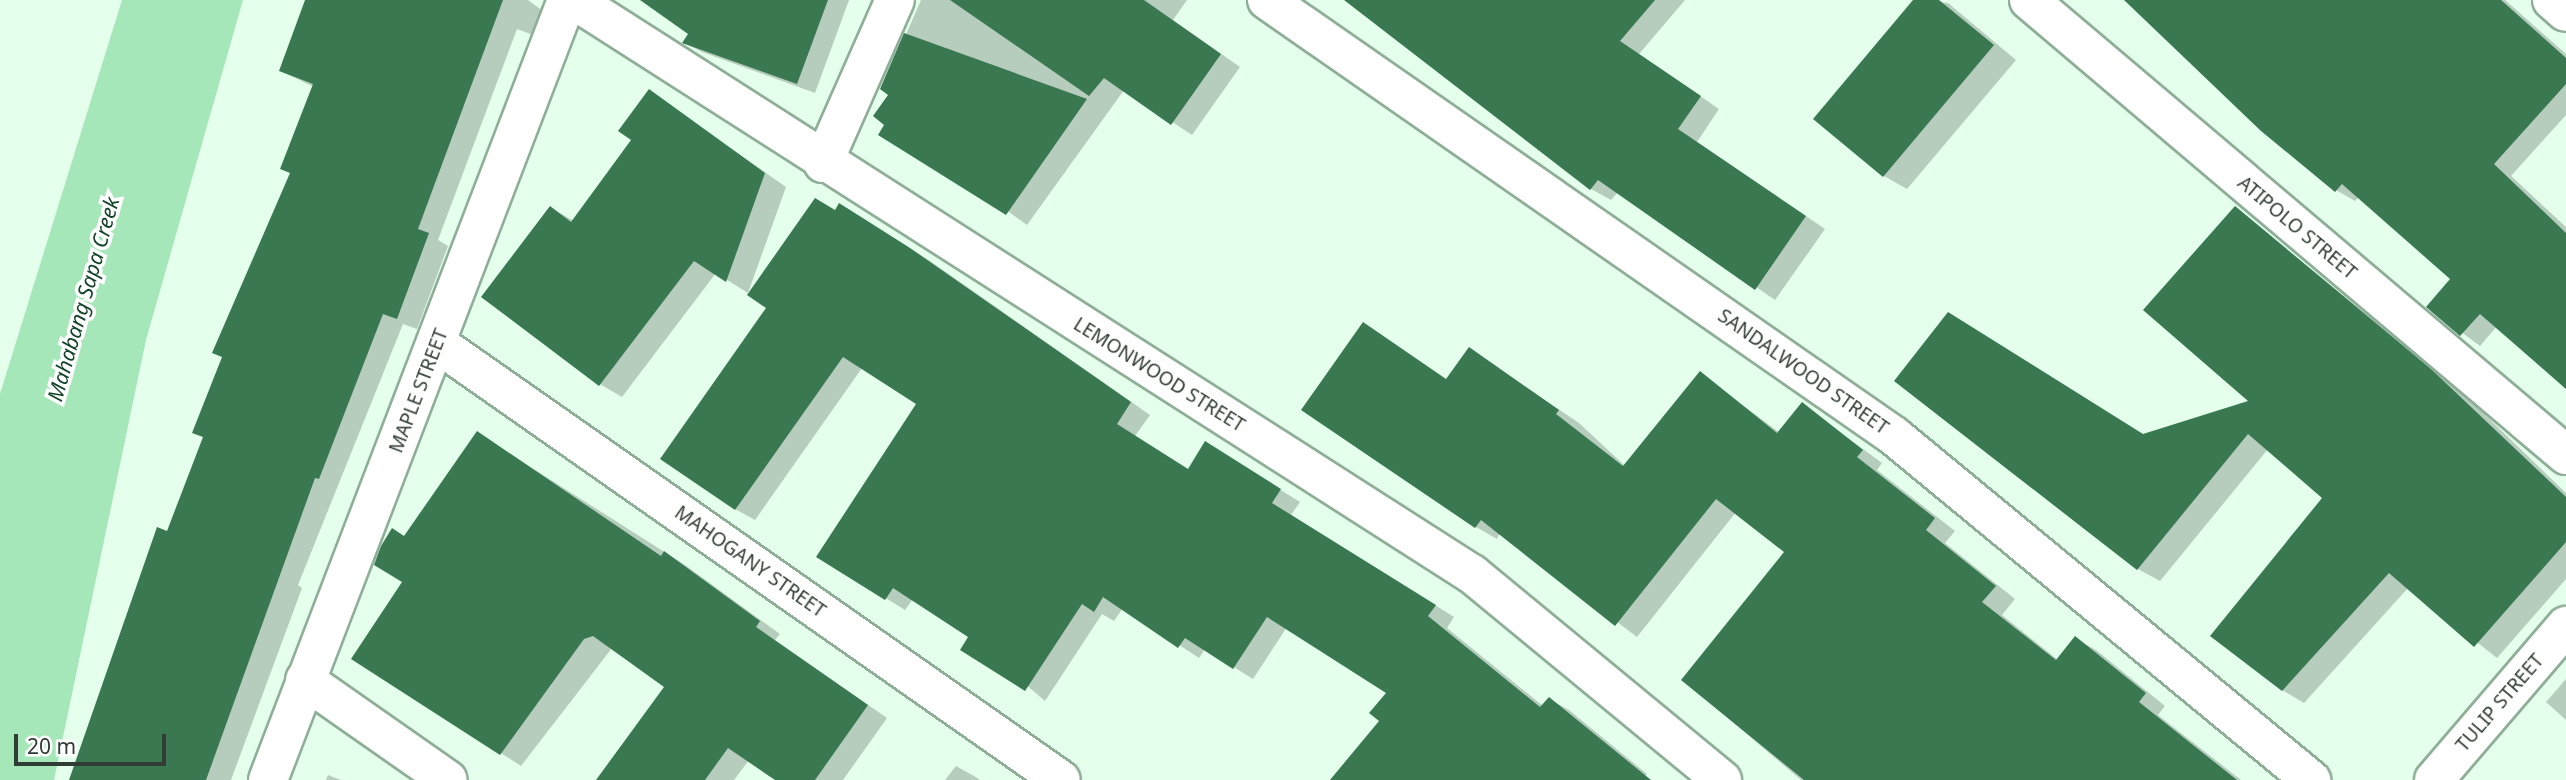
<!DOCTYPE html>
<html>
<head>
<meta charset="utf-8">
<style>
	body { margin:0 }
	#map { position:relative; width:2566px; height:780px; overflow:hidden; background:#e4ffec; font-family:"Noto Sans",sans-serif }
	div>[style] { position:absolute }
	.water>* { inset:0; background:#a6e7ba }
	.shadow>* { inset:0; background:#0003 }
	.building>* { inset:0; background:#397851 }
	.roads { filter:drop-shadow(2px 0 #8eae97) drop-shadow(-2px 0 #8eae97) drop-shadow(0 2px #8eae97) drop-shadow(0 -2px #8eae97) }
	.minor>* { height:38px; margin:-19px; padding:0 19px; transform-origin:19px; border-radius:19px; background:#fff }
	span { translate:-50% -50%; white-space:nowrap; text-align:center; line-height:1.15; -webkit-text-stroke:7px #fff; paint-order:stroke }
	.street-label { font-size:19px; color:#303d34 }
	.water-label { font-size:21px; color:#134428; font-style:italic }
	.scale { position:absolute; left:14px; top:734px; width:152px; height:32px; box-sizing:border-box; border:4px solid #303d34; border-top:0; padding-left:9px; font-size:21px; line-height:24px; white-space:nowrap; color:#303d34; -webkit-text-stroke:5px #fff; paint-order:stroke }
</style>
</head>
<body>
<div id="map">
	<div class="water">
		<i style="clip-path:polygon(122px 0,243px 0,146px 340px,54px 780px,0 780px,0 394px)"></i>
	</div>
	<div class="shadow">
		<i style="clip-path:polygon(307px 0,528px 0,559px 23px,552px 42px,517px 29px,438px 240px,448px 246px,417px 329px,403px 324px,298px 585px,302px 588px,231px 780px,70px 780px,204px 438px,195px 432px,292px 174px,314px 87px,281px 71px)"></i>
		<i style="clip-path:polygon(643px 0,849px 0,815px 93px,702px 52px,685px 43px,691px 34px)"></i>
		<i style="clip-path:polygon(921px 0,1187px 0,1173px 20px,1240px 67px,1192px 135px,1124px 90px,1027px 225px,887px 124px,891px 95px,882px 89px)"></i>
		<i style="clip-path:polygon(1552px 0,1685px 0,1639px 54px,1719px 109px,1697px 142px,1825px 229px,1775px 300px,1618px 192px,1611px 200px,1591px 189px,1471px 94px)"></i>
		<i style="clip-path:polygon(1916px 0,1948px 3px,2016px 60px,1907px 189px,1884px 176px)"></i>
		<i style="clip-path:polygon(2127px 0,2505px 0,2566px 54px,2566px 115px,2511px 176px,2566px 227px,2566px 389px,2497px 326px,2480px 346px,2428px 307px,2453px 279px,2359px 197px,2355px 201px,2336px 190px)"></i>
		<i style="clip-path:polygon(649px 91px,786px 187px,748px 293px,716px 273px,622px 397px,600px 384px,551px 208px,574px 221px,634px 140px)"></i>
		<i style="clip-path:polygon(2235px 208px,2453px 384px,2566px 493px,2566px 579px,2497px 658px,2408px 588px,2304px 703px,2282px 690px,2324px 498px,2268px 449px,2160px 581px,2138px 569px,2144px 436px,2251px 401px)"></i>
		<i style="clip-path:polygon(836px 212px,859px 216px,930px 261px,1150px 415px,1135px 436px,1189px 470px,1225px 455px,1300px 502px,1291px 515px,1454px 617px,1447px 628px,1543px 706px,1549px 699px,1569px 710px,1647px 774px,1642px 780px,1333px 780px,1381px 721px,1388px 692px,1287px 627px,1253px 679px,1205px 649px,1199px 658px,1123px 608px,1114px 621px,1102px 614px,1045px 701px,971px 637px,913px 599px,905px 610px,818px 556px,918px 404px,862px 368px,755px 520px,735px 509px)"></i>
		<i style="clip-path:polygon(1363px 324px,1447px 380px,1469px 349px,1579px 423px,1625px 466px,1700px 373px,1780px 433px,1803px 405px,1882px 463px,1877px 470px,1955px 531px,1945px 543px,2015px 599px,2002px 615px,2058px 660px,2076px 639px,2096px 650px,2165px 706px,2158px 715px,2241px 780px,1801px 780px,1683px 680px,1787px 551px,1736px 512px,1637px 637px,1500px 533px,1497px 539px,1476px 527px,1303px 410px)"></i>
		<i style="clip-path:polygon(477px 433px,685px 565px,780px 634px,775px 640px,887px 718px,843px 780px,778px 780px,749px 760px,734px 780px,598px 780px,666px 687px,612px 648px,521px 766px,354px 658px,405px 581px,405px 538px)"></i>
		<i style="clip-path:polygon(2566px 679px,2566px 720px,2546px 702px)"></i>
		<i style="clip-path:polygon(956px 766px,974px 776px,980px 780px,945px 780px)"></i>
		<i style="clip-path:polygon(328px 775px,341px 780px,326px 780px)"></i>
	</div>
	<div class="building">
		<i style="clip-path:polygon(305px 0,503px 0,418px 229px,429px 233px,397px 319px,383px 314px,319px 479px,315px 478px,206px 780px,69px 780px,157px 527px,167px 531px,203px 437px,192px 433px,222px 357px,212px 353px,290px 173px,280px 169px,313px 84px,279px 71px)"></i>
		<i style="clip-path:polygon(640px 0,828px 0,797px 84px,682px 43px,688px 34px)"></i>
		<i style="clip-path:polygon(950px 0,1144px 0,1221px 54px,1171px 125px,1104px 78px,1089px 96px)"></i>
		<i style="clip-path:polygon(1344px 0,1655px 0,1620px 41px,1701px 96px,1678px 129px,1806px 216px,1755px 290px,1598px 180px,1590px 190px)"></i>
		<i style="clip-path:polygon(1913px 0,1939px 0,1994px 45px,1883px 177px,1813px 119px)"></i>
		<i style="clip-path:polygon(2124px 0,2501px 0,2566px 58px,2566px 84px,2494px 164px,2566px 233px,2566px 389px,2480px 314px,2460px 336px,2426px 307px,2450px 279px,2342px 184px,2335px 192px,2261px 131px)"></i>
		<i style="clip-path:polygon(904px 33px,1087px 99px,1006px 215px,878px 135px,884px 125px,873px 116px,888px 95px,880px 89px)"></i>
		<i style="clip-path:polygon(649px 89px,765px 173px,726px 282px,694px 261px,599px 386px,481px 297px,550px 206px,571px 222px,631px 140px,618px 131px)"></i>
		<i style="clip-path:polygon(815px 198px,835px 210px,839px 203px,910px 248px,1131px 402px,1117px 424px,1188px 469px,1205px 441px,1281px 489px,1272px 503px,1436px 605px,1428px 616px,1540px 707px,1549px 697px,1651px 780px,1330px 780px,1379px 721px,1369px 713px,1386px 693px,1267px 617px,1233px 669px,1185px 638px,1178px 648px,1103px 597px,1094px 612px,1082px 604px,1025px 691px,960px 650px,968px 637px,893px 588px,885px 600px,816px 557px,916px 404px,843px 357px,735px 510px,660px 459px,766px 308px,747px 295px)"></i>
		<i style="clip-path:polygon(2235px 206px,2431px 369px,2566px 497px,2566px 542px,2474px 647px,2389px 573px,2282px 691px,2210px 636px,2322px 498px,2248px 434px,2137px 570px,1894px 381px,1948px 312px,2143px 434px,2248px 401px,2143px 310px)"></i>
		<i style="clip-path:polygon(1363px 322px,1446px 379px,1469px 347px,1559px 410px,1556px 414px,1623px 466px,1700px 371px,1777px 433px,1802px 402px,1863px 450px,1857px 457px,1935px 518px,1926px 530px,1996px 586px,1982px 602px,2056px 660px,2075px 636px,2146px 693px,2139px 702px,2237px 780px,1804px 780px,1681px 680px,1784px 552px,1716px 499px,1615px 626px,1481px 520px,1475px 528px,1301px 410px)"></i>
		<i style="clip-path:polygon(477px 431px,661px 556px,664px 551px,760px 621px,756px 627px,868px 705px,815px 780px,775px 780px,728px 748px,705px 780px,596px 780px,664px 687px,593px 636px,584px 639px,500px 755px,351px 659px,402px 582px,374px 565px,381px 546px,392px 528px,404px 536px)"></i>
	</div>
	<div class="roads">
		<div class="minor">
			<i style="left:574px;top:0;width:1066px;rotate:32.59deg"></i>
			<i style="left:1472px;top:574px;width:324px;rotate:39.5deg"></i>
			<i style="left:1267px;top:0;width:764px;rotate:34.81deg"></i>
			<i style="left:1894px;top:436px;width:541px;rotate:39.52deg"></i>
			<i style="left:2029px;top:0;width:704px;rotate:40.27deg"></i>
			<i style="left:2552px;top:0;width:18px;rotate:41deg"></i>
			<i style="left:823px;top:163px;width:178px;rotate:-66.2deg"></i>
			<i style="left:438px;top:344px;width:760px;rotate:34.99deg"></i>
			<i style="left:305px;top:680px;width:174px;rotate:35deg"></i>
			<i style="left:268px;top:780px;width:835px;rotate:-69.03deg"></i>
			<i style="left:2434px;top:780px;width:203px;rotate:-49.4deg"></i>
		</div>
	</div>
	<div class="street-label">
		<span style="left:2297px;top:228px;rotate:40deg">ATIPOLO STREET</span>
		<span style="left:1803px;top:372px;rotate:35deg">SANDALWOOD STREET</span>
		<span style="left:1159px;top:375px;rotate:32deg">LEMONWOOD STREET</span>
		<span style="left:419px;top:391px;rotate:-69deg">MAPLE STREET</span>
		<span style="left:750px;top:562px;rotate:35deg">MAHOGANY STREET</span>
		<span style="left:2500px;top:703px;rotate:-49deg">TULIP STREET</span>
	</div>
	<div class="water-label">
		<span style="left:83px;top:299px;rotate:-74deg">Mahabang Sapa Creek</span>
	</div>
	<div class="scale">20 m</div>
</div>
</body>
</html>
